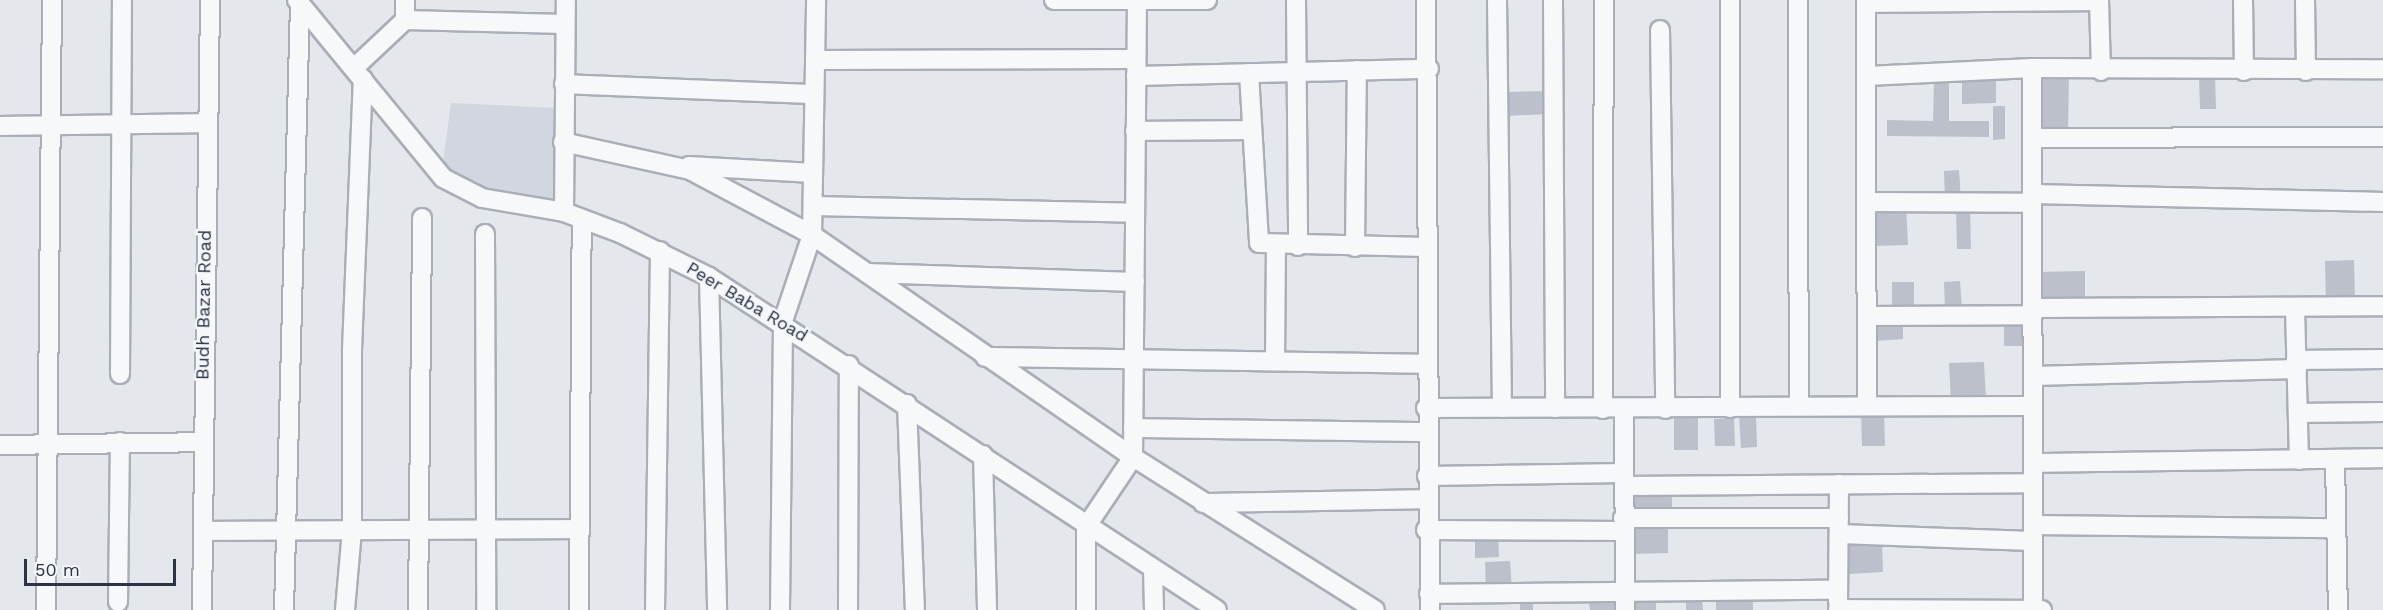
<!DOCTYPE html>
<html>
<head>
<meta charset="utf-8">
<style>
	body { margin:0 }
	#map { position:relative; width:2383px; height:610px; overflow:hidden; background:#e4e7ec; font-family:"Work Sans",sans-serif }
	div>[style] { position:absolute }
	.built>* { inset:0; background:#d2d6de }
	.building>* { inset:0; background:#bbc0ca }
	.roads { filter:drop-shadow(2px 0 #a9aeb7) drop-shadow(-2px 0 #a9aeb7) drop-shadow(0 2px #a9aeb7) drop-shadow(0 -2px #a9aeb7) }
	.street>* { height:18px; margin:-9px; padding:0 9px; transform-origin:9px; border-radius:9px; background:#f7f8fa }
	span { translate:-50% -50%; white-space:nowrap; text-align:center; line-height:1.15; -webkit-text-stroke:5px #f4f6f9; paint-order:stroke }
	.street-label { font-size:18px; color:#2b3445 }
	.scale { position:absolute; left:24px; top:559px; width:152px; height:27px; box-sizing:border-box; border:3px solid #2b3445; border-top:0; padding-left:8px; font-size:18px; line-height:21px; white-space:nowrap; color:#2b3445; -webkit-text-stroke:4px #f4f6f9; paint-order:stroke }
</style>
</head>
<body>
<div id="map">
	<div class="built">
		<i style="clip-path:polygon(451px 103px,555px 108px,554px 209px,458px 185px,442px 170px)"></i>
	</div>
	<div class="building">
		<i style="clip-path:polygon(1962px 73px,1996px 73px,1996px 103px,1962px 104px)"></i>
		<i style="clip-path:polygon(2042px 73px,2069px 73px,2068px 133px,2041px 132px)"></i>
		<i style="clip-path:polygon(2199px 76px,2215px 76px,2216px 109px,2200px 109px)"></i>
		<i style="clip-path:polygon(1934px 79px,1949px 79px,1949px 121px,1989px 121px,1989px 137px,1887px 136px,1887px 120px,1933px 121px)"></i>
		<i style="clip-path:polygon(1548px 91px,1549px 114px,1507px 116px,1506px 92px)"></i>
		<i style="clip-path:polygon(1993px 106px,2005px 106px,2005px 139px,1993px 140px)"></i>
		<i style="clip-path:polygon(1959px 170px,1961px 200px,1945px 200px,1944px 171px)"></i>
		<i style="clip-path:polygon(1906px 204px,1908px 245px,1873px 246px,1871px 206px)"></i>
		<i style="clip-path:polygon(1956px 208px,1970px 208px,1971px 249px,1957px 249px)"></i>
		<i style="clip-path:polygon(2354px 260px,2355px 302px,2326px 303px,2325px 261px)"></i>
		<i style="clip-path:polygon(2085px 271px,2085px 303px,2040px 304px,2039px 272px)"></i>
		<i style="clip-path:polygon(1960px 281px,1962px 310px,1945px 311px,1944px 282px)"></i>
		<i style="clip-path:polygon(1892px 282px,1914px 282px,1914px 311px,1892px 311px)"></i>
		<i style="clip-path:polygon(1903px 317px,1903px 339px,1874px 341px,1873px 318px)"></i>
		<i style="clip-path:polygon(2029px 318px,2029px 346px,2004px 346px,2004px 319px)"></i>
		<i style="clip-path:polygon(1984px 362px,1986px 401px,1951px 402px,1949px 363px)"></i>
		<i style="clip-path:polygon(1884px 410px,1885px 446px,1862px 446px,1861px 411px)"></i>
		<i style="clip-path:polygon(1756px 415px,1757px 447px,1741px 448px,1739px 416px)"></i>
		<i style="clip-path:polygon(1674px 418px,1698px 418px,1698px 450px,1674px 450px)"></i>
		<i style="clip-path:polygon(1734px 418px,1735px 446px,1715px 446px,1714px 419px)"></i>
		<i style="clip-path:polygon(1672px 488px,1672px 514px,1631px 513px,1630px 490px)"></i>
		<i style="clip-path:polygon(1668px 527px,1668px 553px,1631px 554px,1630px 528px)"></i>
		<i style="clip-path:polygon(1498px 535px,1499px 557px,1475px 558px,1475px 536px)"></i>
		<i style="clip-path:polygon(1882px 541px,1883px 572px,1849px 574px,1848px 542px)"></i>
		<i style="clip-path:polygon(1510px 561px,1512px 590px,1486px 591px,1485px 562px)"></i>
		<i style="clip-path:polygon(1753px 598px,1753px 610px,1716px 610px,1716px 599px)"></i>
		<i style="clip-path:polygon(1702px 599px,1703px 610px,1686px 610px,1686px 600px)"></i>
		<i style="clip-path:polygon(1617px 600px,1617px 610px,1590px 610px,1589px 602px)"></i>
		<i style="clip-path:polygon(1656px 600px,1656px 610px,1634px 610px,1633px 601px)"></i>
		<i style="clip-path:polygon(1520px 602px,1533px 602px,1533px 610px,1520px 610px)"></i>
	</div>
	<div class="roads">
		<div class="street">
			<i style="left:297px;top:0;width:230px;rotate:50.6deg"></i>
			<i style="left:443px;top:178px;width:44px;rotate:27.1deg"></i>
			<i style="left:482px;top:198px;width:83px;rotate:9.7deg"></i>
			<i style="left:564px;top:212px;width:60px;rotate:20.6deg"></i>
			<i style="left:620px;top:233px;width:99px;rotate:26.3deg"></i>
			<i style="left:709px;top:277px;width:607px;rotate:33.25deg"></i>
			<i style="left:1054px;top:0;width:153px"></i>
			<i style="left:1296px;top:0;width:246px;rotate:89.5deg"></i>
			<i style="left:1426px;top:0;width:610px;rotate:89.62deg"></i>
			<i style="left:1497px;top:0;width:408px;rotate:89.3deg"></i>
			<i style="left:1553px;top:0;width:408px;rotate:89.7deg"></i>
			<i style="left:1730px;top:0;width:408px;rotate:90deg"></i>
			<i style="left:1798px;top:0;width:406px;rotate:89.9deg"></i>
			<i style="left:1866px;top:0;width:406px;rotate:89.9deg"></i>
			<i style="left:2099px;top:0;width:71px;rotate:88.4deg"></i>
			<i style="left:2243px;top:0;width:71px;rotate:89.2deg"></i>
			<i style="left:2305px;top:0;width:71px;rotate:89.2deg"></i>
			<i style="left:1866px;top:3px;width:233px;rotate:-0.5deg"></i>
			<i style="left:405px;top:20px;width:160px;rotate:1.4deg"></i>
			<i style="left:1660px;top:30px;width:379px;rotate:89.2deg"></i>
			<i style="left:815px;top:60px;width:321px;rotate:-0.2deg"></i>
			<i style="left:355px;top:67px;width:69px;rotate:-43.2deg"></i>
			<i style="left:405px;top:20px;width:20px;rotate:-90deg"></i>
			<i style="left:2032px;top:68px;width:542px;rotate:89.89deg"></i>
			<i style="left:1249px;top:73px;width:170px;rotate:86.6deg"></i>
			<i style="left:1259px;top:243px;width:169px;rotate:1.4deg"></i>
			<i style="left:1136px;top:76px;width:293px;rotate:-1.4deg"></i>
			<i style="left:1867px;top:76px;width:165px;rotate:-2.8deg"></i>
			<i style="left:2032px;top:68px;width:351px;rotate:0.2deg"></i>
			<i style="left:564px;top:84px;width:250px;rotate:2.3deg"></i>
			<i style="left:0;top:126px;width:206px;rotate:-0.8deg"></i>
			<i style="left:1135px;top:131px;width:116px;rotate:-0.5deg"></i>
			<i style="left:2032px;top:138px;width:351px;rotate:-0.2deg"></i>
			<i style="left:563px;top:142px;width:130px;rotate:12.4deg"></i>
			<i style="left:690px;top:170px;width:138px;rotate:28deg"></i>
			<i style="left:812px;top:235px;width:390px;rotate:34.7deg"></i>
			<i style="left:1133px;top:457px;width:286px;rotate:32.3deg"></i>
			<i style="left:689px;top:166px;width:124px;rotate:3.2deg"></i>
			<i style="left:2032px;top:194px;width:351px;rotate:1.3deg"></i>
			<i style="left:1866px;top:202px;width:166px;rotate:0.3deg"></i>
			<i style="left:813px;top:206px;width:322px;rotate:1.2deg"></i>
			<i style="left:564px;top:212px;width:212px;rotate:-89.5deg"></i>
			<i style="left:485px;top:234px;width:376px;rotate:89.8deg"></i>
			<i style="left:1355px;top:247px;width:177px;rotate:-89.4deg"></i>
			<i style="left:867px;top:273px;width:268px;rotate:1.9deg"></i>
			<i style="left:709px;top:277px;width:333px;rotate:88.6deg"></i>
			<i style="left:2032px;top:308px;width:351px;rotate:-0.3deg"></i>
			<i style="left:2295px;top:308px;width:152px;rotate:88.5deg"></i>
			<i style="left:1867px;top:316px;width:166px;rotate:-0.3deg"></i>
			<i style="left:985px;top:357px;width:442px;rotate:0.9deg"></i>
			<i style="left:1275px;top:360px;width:114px;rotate:-89.5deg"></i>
			<i style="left:2296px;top:360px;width:87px;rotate:-0.7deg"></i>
			<i style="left:120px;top:374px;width:374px;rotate:-89.7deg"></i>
			<i style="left:2033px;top:376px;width:264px;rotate:-1.5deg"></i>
			<i style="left:907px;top:404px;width:206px;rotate:87.8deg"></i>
			<i style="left:1426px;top:408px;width:607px;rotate:-0.19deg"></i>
			<i style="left:1603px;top:409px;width:409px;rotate:-89.9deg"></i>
			<i style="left:1624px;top:409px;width:201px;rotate:89.7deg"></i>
			<i style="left:2298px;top:413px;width:85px;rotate:-0.7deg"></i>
			<i style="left:1133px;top:428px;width:293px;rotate:0.8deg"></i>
			<i style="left:0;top:445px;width:203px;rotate:-0.8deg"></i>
			<i style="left:983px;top:455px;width:155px;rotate:88.5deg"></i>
			<i style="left:2335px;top:459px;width:151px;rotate:88.9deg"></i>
			<i style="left:2033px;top:463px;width:350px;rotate:-0.8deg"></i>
			<i style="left:1427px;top:476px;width:197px;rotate:-0.9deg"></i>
			<i style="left:1624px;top:486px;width:409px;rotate:-0.4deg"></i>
			<i style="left:1203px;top:503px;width:223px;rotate:-1deg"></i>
			<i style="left:1623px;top:518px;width:216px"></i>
			<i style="left:2033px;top:525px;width:303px;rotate:0.6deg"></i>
			<i style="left:1426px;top:530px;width:198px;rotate:0.3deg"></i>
			<i style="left:203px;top:531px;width:377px;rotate:-0.3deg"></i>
			<i style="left:1839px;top:534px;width:194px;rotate:2.1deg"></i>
			<i style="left:1153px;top:569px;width:41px;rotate:88.6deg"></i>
			<i style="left:1429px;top:594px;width:409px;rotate:-0.6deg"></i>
			<i style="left:118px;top:602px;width:160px;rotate:-89.3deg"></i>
			<i style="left:1838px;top:602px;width:118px;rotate:-89.5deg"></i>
			<i style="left:1838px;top:609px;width:204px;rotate:0.3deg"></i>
			<i style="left:46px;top:610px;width:610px;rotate:-89.44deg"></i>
			<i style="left:202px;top:610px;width:610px;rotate:-89.25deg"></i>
			<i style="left:284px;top:610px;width:606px;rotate:-88.49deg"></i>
			<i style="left:345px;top:610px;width:80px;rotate:-85deg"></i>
			<i style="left:352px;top:530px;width:180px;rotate:-90deg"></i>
			<i style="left:352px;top:350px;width:271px;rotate:-87.7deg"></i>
			<i style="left:418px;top:610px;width:392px;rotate:-89.4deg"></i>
			<i style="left:579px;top:610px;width:391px;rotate:-89.6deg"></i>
			<i style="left:655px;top:610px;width:359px;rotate:-89.2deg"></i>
			<i style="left:780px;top:610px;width:289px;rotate:-89.4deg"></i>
			<i style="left:783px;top:321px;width:91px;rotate:-71.4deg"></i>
			<i style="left:812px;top:235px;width:235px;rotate:-89deg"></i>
			<i style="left:848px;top:610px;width:245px;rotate:-89.8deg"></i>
			<i style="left:1086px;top:610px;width:83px;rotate:-90deg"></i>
			<i style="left:1086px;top:527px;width:84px;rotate:-56.1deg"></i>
			<i style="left:1133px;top:457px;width:457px;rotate:-89.5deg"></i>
		</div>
	</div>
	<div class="street-label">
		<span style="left:747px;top:302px;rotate:31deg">Peer Baba Road</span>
		<span style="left:204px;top:305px;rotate:-89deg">Budh Bazar Road</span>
	</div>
	<div class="scale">50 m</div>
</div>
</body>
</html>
